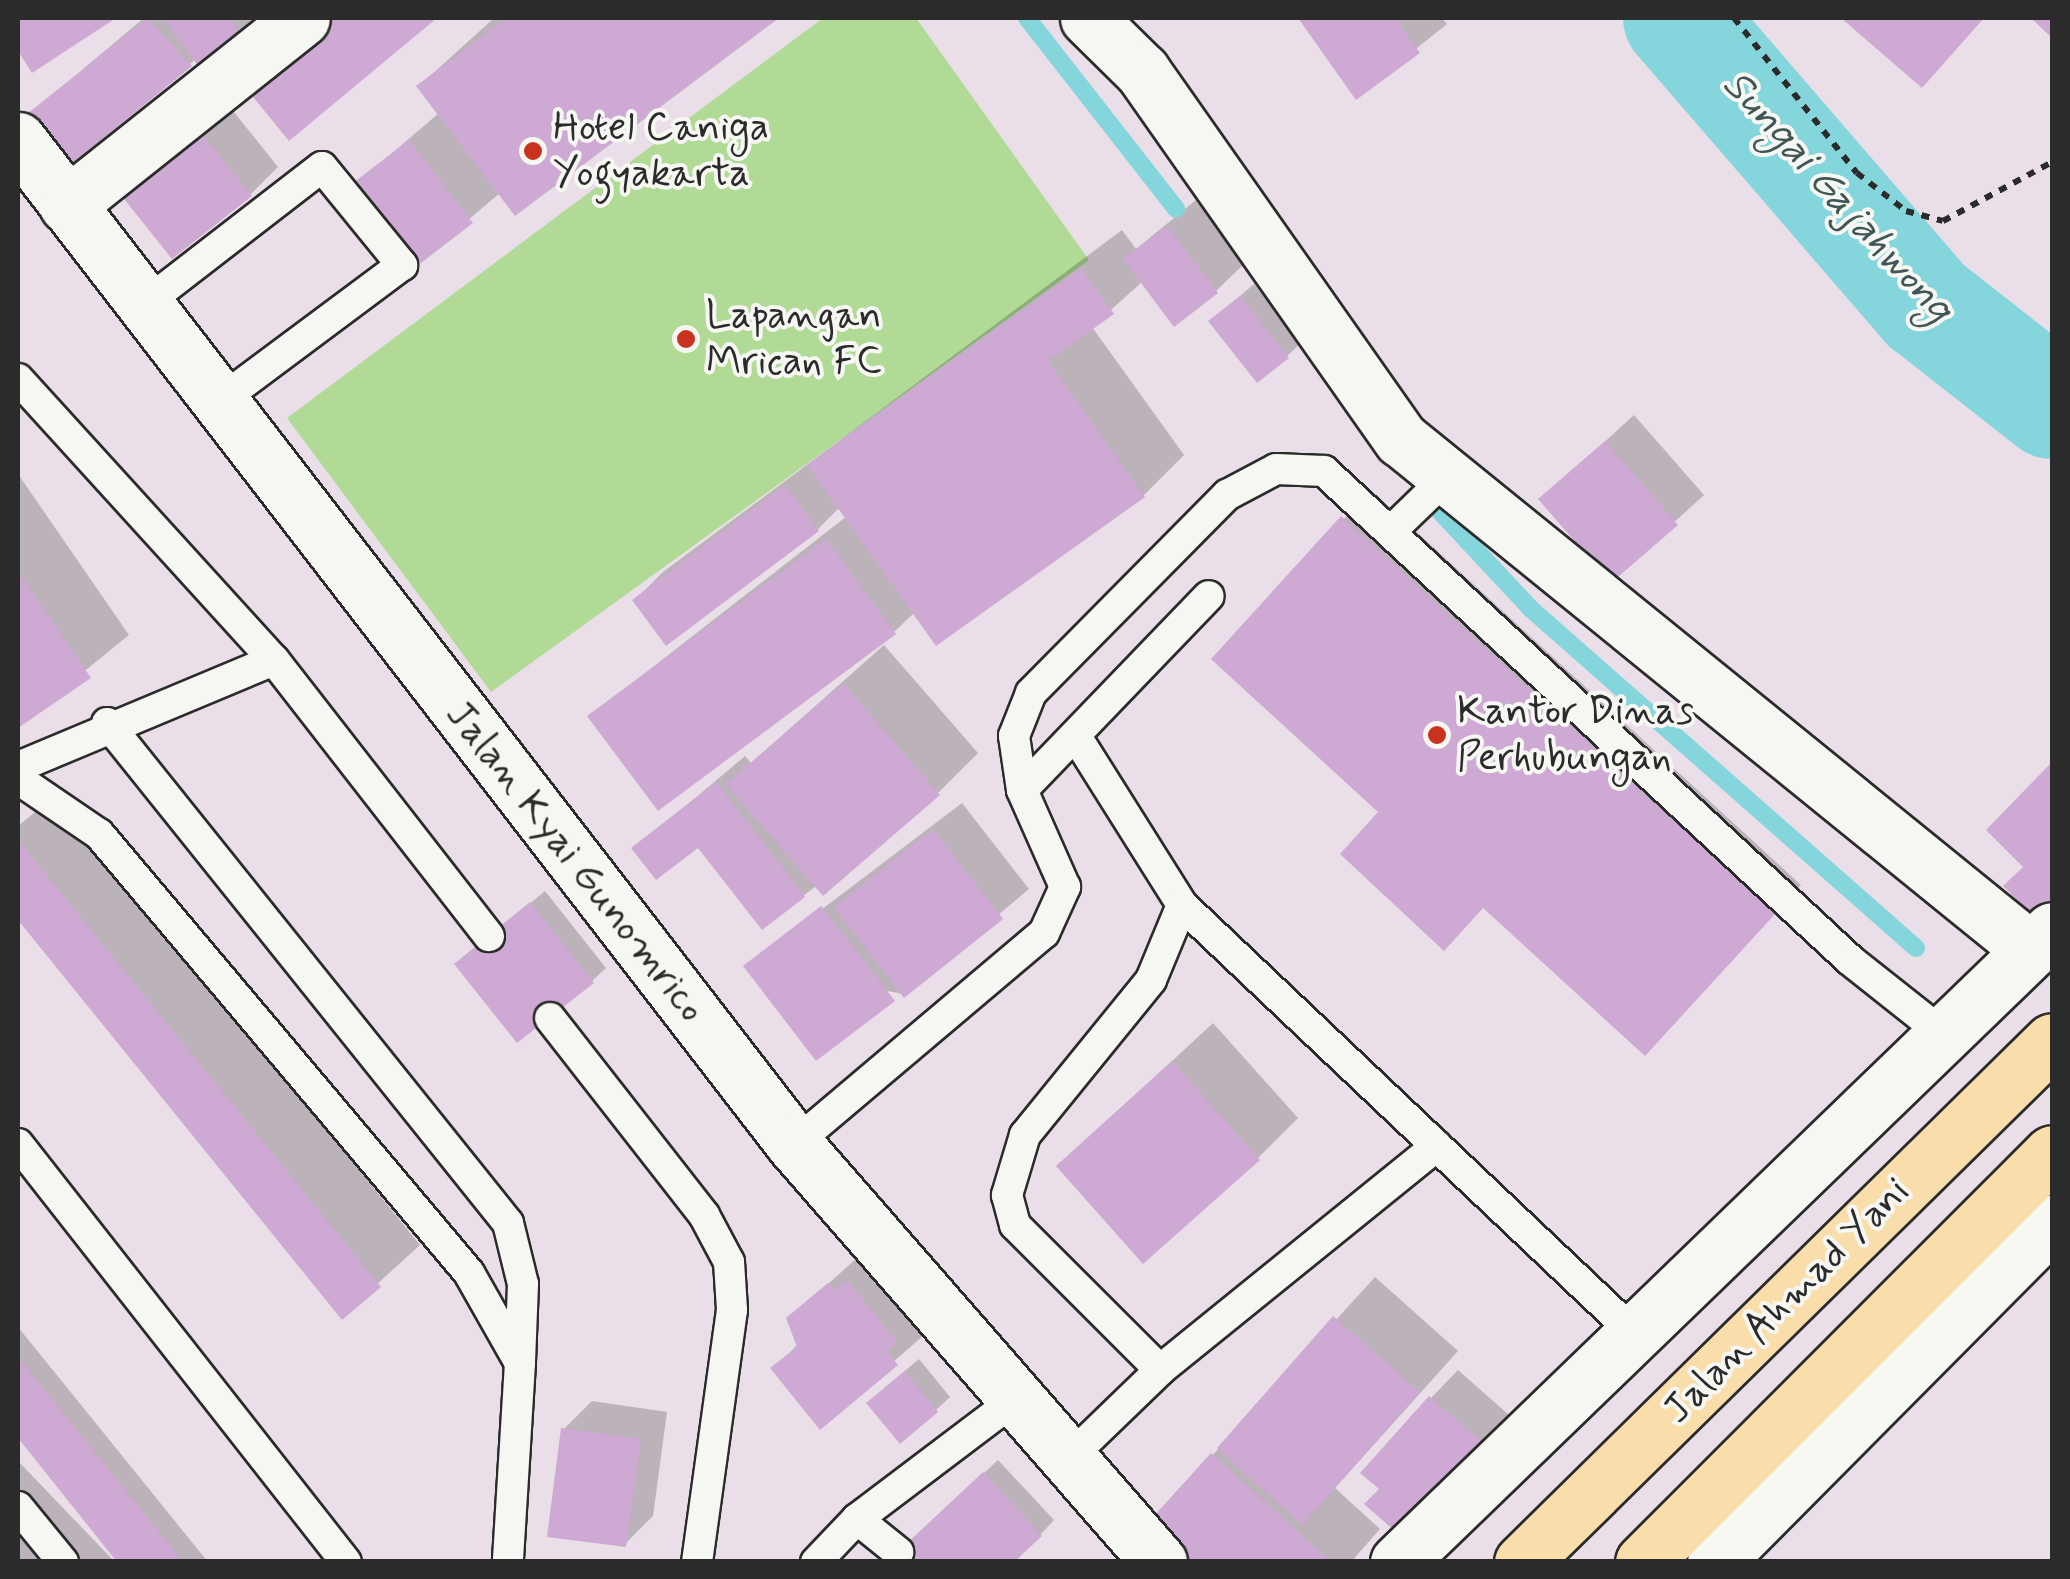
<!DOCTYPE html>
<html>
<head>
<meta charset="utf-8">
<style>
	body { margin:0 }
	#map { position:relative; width:2070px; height:1579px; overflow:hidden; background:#eadfe9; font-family:Mynerve,sans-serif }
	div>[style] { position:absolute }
	.green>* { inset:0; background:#b0da96 }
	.shadow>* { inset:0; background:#0003 }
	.stream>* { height:18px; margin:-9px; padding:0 9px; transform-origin:9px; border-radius:9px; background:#84d5dc }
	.river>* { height:110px; margin:-55px; padding:0 55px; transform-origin:55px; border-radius:55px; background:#84d5dc }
	.building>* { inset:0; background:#cda9d3 }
	.path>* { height:6px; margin-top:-3px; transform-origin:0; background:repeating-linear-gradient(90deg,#2b2b2b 0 8px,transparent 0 16px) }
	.roads { filter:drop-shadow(2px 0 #2b2b2b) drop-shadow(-2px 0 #2b2b2b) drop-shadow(0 2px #2b2b2b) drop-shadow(0 -2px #2b2b2b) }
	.lane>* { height:30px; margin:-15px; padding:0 15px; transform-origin:15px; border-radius:15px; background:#f6f6f2 }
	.street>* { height:55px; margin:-27.5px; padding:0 27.5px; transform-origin:27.5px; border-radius:27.5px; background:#f6f6f2 }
	.secondary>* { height:55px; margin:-27.5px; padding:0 27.5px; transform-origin:27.5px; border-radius:27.5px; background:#f6f6f2 }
	.highway>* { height:55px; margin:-27.5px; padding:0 27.5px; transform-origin:27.5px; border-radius:27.5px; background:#f9deab }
	.dots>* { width:28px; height:28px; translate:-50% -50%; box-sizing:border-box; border:5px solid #f6f6f2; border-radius:50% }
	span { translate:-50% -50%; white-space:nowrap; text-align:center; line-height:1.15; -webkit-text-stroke:8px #f6f6f2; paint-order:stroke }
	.poi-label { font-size:40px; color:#2b2b2b }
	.left { translate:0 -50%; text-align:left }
	.street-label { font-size:40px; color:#2b2b2b }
	.water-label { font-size:42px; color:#415657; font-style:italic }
	.frame { position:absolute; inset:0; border:20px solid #2b2b2b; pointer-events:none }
</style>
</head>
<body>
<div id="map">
	<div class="green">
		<i style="clip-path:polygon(823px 18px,916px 18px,1089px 260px,491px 692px,287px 418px)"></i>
	</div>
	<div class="shadow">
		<i style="clip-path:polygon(18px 18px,111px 18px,33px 70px,18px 46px)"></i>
		<i style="clip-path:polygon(144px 18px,280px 18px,196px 59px,69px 163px,82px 70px)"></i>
		<i style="clip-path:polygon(308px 18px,434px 18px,289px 137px)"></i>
		<i style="clip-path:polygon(494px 18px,775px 18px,515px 213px,500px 193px,417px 263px,356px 184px,439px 113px,419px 86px)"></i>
		<i style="clip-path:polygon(1301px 18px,1442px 18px,1447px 24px,1357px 96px)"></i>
		<i style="clip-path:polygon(1845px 18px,1984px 18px,1922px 85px)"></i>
		<i style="clip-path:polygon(217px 91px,278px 167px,250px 195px,112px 180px)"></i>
		<i style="clip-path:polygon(1196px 200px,1244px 264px,1216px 291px,1143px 281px,1092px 327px,1184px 455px,1144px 495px,937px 643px,915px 612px,894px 632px,590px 716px,847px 516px,840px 507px,818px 529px,635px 600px,663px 572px,1122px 230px,1136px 249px)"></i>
		<i style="clip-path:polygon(1254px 284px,1301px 343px,1287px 356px,1211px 321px)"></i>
		<i style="clip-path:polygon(1634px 415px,1704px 495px,1612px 579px,1542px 499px)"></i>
		<i style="clip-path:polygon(18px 474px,129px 635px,18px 725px)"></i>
		<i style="clip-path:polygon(1371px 490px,1801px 885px,1673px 1025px,1484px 906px,1214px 659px)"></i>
		<i style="clip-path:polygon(884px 645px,978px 753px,938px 793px,803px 896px,699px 844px,635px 849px,745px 756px,751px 763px)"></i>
		<i style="clip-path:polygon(2052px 766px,2052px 896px,2035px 913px,2026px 867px,1989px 830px)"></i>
		<i style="clip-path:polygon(55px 796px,420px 1245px,342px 1316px,18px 916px,18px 826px)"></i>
		<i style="clip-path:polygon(962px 803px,1029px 889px,904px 994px,747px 966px)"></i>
		<i style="clip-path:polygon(545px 891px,606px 968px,592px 981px,457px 964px)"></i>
		<i style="clip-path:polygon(1213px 1023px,1298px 1118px,1258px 1158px,1059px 1166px)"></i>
		<i style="clip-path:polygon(857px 1258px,924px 1335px,820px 1426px,774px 1369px,798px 1344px,790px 1318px)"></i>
		<i style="clip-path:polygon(1375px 1277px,1458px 1351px,1335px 1488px,1380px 1529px,1351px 1562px,1185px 1562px,1147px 1527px)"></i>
		<i style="clip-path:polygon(18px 1327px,208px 1562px,121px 1562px,18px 1434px)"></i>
		<i style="clip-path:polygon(919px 1359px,950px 1397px,936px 1410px,883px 1389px)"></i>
		<i style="clip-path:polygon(1458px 1370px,1509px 1415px,1395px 1528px,1382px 1489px,1431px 1398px)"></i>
		<i style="clip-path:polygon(592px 1401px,667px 1412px,653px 1516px,625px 1544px,564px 1429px)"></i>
		<i style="clip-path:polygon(998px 1460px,1054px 1520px,1041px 1534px,1011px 1562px,889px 1562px)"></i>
		<i style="clip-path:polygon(18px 1461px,115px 1562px,18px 1562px)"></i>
	</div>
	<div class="stream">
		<i style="left:1027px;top:18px;width:242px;rotate:52deg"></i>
		<i style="left:1420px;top:490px;width:163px;rotate:47deg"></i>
		<i style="left:1531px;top:609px;width:513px;rotate:41.36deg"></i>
	</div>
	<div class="river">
		<i style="left:1678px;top:18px;width:381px;rotate:49.2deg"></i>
		<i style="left:1927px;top:306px;width:159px;rotate:38.1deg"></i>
	</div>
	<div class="building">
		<i style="clip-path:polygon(18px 18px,116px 18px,32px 73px,18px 51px)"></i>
		<i style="clip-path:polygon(147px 18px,192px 66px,69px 166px,27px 114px)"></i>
		<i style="clip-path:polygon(163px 18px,229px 18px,253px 51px,210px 82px)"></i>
		<i style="clip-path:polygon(309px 18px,437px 18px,289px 141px,237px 77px)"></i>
		<i style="clip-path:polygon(507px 18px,779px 18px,515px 216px,416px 86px)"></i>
		<i style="clip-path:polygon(1298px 18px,1395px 18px,1420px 53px,1356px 100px)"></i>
		<i style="clip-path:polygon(1841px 18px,1984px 18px,1922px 88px)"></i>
		<i style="clip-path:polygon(2031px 18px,2052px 18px,2052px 38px)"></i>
		<i style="clip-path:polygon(188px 117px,252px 196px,172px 259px,109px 180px)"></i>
		<i style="clip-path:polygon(409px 140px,473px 223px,417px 266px,353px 183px)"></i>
		<i style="clip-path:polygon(1167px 226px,1218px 293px,1174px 327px,1123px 259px)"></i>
		<i style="clip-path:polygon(1081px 268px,1114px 314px,1048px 361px,1145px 497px,936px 646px,807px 465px)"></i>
		<i style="clip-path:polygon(1240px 296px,1289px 358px,1257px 383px,1208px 321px)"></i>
		<i style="clip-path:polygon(1605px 441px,1678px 525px,1611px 583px,1538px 499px)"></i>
		<i style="clip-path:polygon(785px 485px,819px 531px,666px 646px,632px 600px)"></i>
		<i style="clip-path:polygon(1341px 516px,1775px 914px,1645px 1056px,1483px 908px,1444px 951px,1340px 854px,1378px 812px,1211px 659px)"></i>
		<i style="clip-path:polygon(826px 539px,896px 634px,658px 811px,587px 716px)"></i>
		<i style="clip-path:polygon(18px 571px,91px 678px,18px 728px)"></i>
		<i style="clip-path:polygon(843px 683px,940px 795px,823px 896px,726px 784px)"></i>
		<i style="clip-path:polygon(2052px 762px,2052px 899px,2035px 917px,2003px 886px,2023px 867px,1986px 830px)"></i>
		<i style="clip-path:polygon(716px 782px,805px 897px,762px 930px,698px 848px,656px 880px,631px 848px)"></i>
		<i style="clip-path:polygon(933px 829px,1003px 919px,904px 998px,834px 907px)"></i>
		<i style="clip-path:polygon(18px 840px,381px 1287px,342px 1320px,18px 920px)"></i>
		<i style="clip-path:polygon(530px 902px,594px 983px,517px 1043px,454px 964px)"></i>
		<i style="clip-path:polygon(821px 906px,895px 1001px,816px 1061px,743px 966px)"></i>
		<i style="clip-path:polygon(1172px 1061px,1260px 1160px,1143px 1264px,1056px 1166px)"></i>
		<i style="clip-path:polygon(847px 1280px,897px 1342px,887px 1351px,898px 1365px,820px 1430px,770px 1368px,797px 1347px,786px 1318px,828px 1283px,834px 1291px)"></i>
		<i style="clip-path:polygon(1333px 1316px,1420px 1392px,1302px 1525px,1217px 1448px)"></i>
		<i style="clip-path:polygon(18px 1357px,183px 1562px,117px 1562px,18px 1438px)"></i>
		<i style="clip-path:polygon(905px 1371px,938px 1412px,900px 1444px,866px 1403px)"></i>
		<i style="clip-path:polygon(1429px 1396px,1484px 1444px,1396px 1532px,1364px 1504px,1379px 1489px,1360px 1473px)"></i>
		<i style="clip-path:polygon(561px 1428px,641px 1439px,626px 1547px,547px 1537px)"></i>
		<i style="clip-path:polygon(1211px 1453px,1331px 1562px,1181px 1562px,1144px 1527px)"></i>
		<i style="clip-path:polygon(983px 1472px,1042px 1536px,1014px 1562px,887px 1562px)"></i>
	</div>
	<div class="path">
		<i style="left:1734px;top:18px;width:198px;rotate:51.6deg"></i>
		<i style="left:1857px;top:173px;width:62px;rotate:37.8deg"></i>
		<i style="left:1906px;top:211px;width:38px;rotate:15deg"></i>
		<i style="left:1943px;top:221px;width:124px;rotate:-28.4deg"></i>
	</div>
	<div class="roads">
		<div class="lane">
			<i style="left:142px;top:306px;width:227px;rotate:-37.7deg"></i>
			<i style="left:322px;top:167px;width:127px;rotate:50.8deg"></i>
			<i style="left:402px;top:265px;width:229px;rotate:143.3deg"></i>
			<i style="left:18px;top:379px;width:380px;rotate:47.7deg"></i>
			<i style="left:274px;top:660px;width:350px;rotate:52.1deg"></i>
			<i style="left:1391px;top:531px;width:78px;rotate:-44deg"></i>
			<i style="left:107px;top:723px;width:641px;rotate:51.27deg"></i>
			<i style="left:508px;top:1223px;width:63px;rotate:76.2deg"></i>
			<i style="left:523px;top:1284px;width:79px;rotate:92.2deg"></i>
			<i style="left:1077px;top:738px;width:197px;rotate:57.8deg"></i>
			<i style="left:1182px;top:905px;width:81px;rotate:112.5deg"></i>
			<i style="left:1151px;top:980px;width:200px;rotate:129.1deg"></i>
			<i style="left:1025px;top:1135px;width:63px;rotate:106.7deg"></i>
			<i style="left:1007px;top:1195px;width:31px;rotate:75deg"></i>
			<i style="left:1015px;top:1225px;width:205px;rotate:45deg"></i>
			<i style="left:18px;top:767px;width:277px;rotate:-22.7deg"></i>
			<i style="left:18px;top:779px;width:98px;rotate:34.2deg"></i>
			<i style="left:99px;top:834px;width:574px;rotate:49.87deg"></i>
			<i style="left:469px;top:1273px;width:103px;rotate:60.5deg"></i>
			<i style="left:520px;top:1363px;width:199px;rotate:93.5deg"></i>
			<i style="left:1022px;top:790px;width:269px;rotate:-46.1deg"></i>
			<i style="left:1182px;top:905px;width:624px;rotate:43.44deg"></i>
			<i style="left:550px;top:1018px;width:250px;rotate:52deg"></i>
			<i style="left:704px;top:1215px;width:53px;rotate:62deg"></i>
			<i style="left:729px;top:1262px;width:48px;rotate:86.4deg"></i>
			<i style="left:732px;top:1310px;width:254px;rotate:97.9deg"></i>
			<i style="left:18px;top:1144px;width:531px;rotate:51.88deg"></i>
			<i style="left:794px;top:1144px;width:327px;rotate:-40.2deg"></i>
			<i style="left:1044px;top:933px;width:51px;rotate:-65.5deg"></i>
			<i style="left:1065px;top:887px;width:106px;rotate:-113.9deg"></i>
			<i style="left:1022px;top:790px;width:55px;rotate:-98.4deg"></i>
			<i style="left:1014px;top:736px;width:46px;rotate:-68.4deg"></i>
			<i style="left:1031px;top:693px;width:279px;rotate:-45.3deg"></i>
			<i style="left:1227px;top:495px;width:55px;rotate:-28deg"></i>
			<i style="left:1276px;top:469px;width:48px;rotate:2.4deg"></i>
			<i style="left:1324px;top:471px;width:718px;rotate:42.91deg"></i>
			<i style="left:1850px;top:960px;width:116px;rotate:38.4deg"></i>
			<i style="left:1069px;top:1458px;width:127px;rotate:-44deg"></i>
			<i style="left:1160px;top:1370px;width:356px;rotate:-39deg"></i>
			<i style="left:18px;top:1507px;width:71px;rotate:50.7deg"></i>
			<i style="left:857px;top:1519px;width:53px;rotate:38.8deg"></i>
			<i style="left:816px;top:1562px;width:59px;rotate:-46.4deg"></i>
			<i style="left:857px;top:1519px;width:201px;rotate:-37.1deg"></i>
		</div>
		<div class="street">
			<i style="left:1088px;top:18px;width:76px;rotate:44.5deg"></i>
			<i style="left:1142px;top:71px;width:450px;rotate:54.9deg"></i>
			<i style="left:1401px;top:439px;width:811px;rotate:39.05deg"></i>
			<i style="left:18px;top:140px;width:1269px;rotate:52.3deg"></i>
			<i style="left:794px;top:1144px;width:555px;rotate:48.87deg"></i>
			<i style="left:67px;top:205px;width:300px;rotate:-38.5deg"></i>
		</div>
		<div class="secondary">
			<i style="left:1398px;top:1562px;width:909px;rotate:-44.02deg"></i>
			<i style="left:1715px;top:1562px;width:478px;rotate:-45.2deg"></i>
		</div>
		<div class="highway">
			<i style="left:1522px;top:1562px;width:743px;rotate:-44.51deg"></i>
			<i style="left:1643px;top:1562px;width:578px;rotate:-45deg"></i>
		</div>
	</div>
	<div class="dots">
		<i style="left:533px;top:151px;background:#c8321e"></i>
		<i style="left:686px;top:339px;background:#c8321e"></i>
		<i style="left:1437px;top:735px;background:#c8321e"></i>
	</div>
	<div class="poi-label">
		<span class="left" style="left:553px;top:151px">Hotel Caniga<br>Yogyakarta</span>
		<span class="left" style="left:706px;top:339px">Lapangan<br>Mrican FC</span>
		<span class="left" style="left:1457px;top:735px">Kantor Dinas<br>Perhubungan</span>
	</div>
	<div class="street-label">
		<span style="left:575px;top:862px;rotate:52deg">Jalan Kyai Gunomrico</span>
		<span style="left:1787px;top:1301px;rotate:-45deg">Jalan Ahmad Yani</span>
	</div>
	<div class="water-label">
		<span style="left:1837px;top:197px;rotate:48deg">Sungai Gajahwong</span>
	</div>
	<div class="frame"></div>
</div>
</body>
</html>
